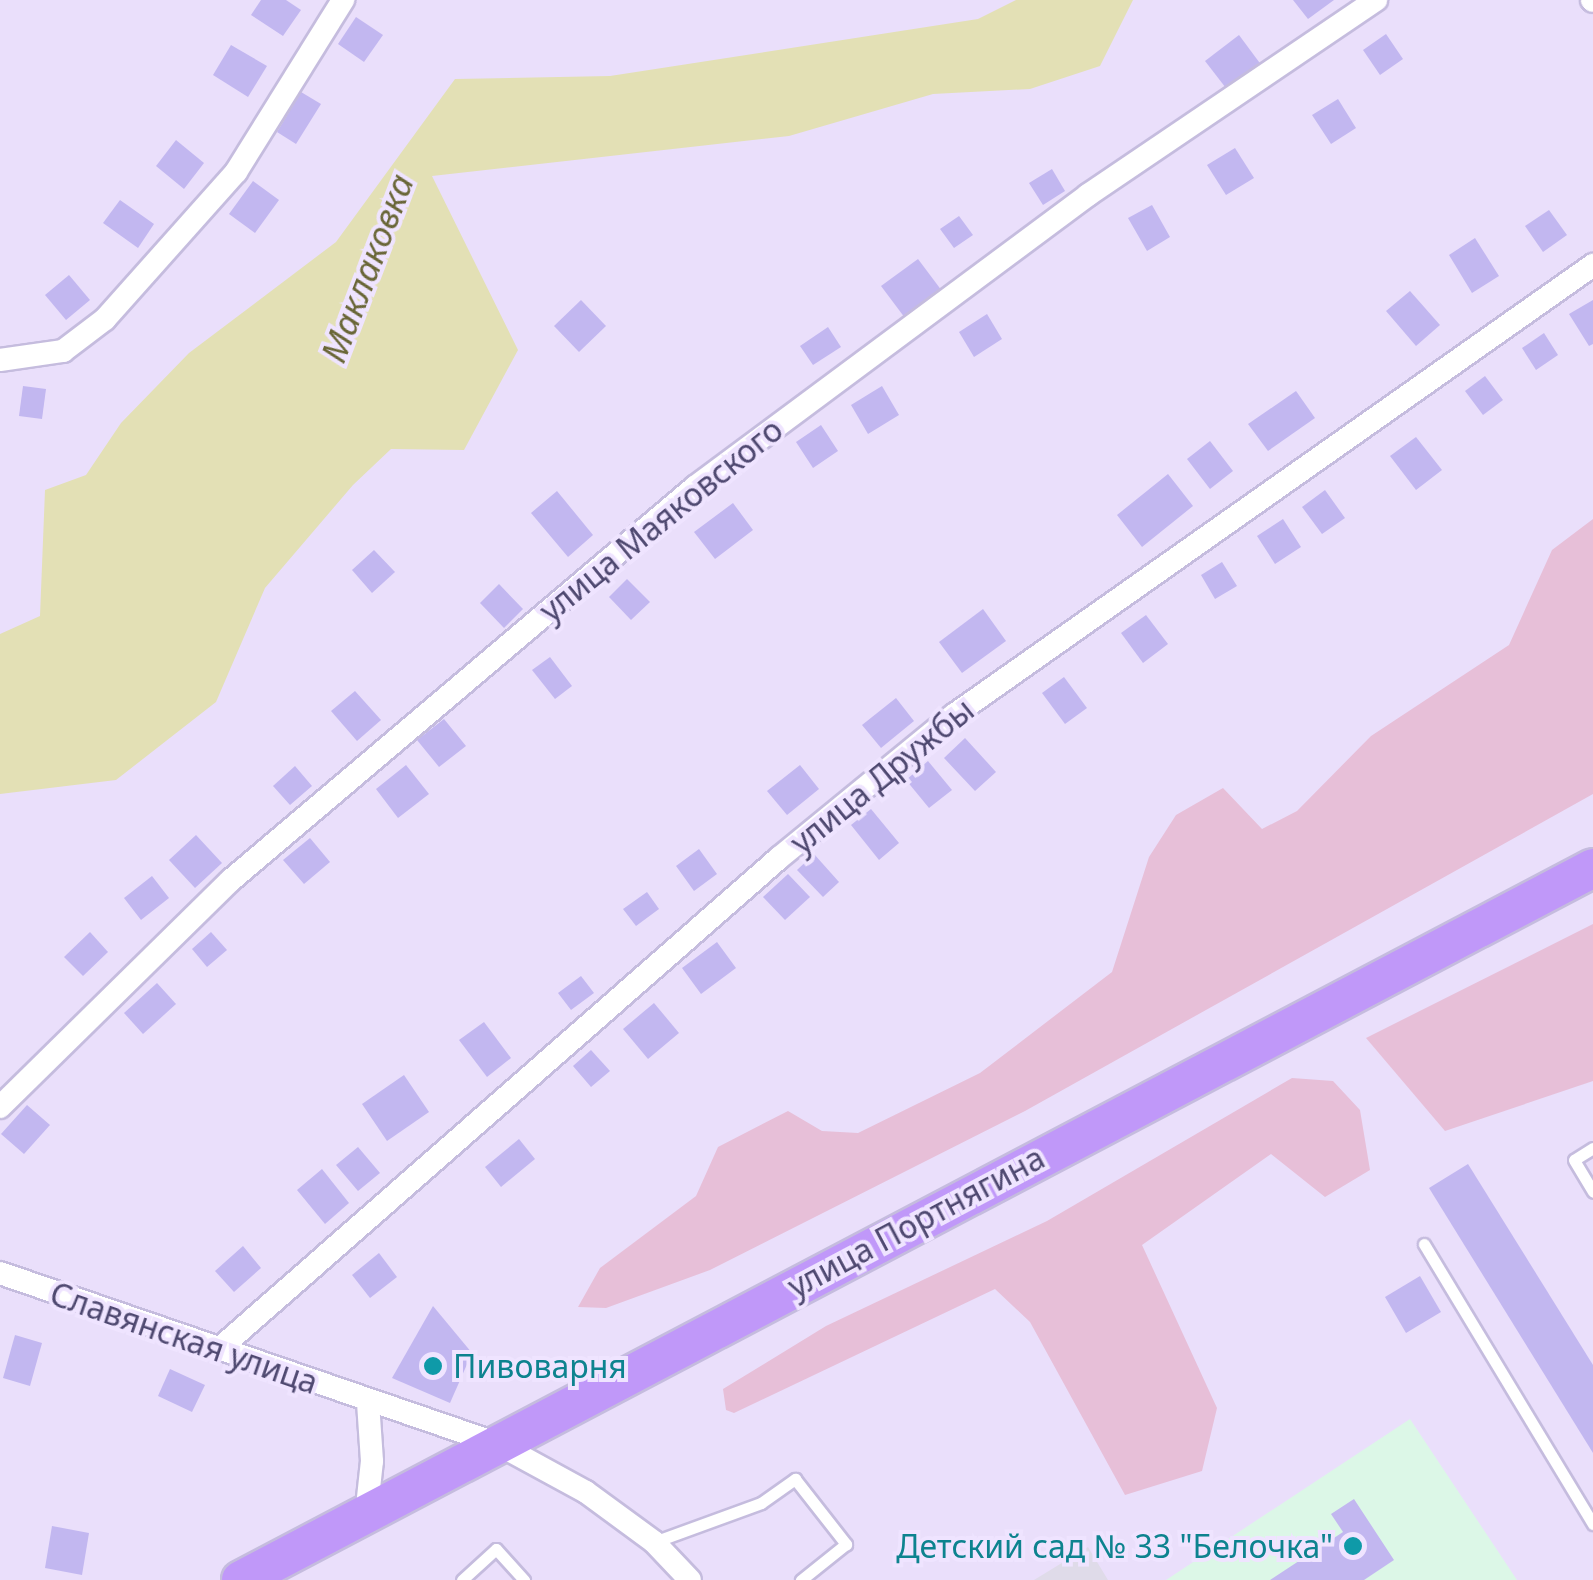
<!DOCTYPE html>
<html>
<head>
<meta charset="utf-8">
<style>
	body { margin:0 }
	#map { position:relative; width:1593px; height:1580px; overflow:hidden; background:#eadffb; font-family:"Noto Sans",sans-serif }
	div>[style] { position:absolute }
	.industrial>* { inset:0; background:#dfdbe9 }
	.education>* { inset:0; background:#dcf7e7 }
	.green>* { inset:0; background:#e7bfd8 }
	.water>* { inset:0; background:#e3e0b5 }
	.building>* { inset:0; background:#c2b7f0 }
	.roads { filter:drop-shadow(2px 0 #c5bcde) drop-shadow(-2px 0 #c5bcde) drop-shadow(0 2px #c5bcde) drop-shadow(0 -2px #c5bcde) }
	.service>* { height:11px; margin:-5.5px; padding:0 5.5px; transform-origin:5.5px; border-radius:5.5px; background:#fff }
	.minor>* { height:22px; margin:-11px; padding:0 11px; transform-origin:11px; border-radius:11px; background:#fff }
	.primary>* { height:38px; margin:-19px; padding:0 19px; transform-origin:19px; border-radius:19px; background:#c098f9 }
	.dots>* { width:28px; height:28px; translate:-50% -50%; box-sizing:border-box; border:5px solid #efe4ff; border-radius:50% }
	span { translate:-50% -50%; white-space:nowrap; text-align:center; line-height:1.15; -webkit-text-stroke:8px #efe4ff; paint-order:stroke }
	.street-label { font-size:32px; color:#4e4870 }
	.culture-label { font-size:32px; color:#0d838f }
	.left { translate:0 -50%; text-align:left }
	.right { translate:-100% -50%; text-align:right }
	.water-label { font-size:35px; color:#696637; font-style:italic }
</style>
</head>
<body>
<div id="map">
	<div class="industrial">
		<i style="clip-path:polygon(1088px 1547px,1108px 1580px,1034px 1580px)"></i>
	</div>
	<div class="education">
		<i style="clip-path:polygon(1410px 1419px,1517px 1580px,1166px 1580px)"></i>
	</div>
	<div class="green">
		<i style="clip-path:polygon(1593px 519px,1593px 794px,1025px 1111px,710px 1270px,606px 1308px,578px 1307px,600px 1268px,696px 1196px,718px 1147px,788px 1111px,822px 1131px,858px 1133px,980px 1073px,1112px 972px,1149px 857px,1176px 815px,1223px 788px,1262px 829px,1297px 811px,1371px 736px,1509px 645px,1552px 550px)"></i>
		<i style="clip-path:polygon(1593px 924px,1593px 1081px,1445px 1131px,1366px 1038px)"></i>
		<i style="clip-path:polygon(1292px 1078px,1333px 1081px,1360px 1110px,1370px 1170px,1325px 1197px,1271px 1154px,1142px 1245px,1217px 1408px,1202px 1471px,1125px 1495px,1030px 1322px,995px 1289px,734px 1413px,726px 1410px,723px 1389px,826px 1326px,1047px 1221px)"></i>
	</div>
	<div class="water">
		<i style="clip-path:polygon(1016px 0,1133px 0,1100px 66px,1030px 89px,933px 94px,789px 136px,432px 176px,518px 350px,464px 450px,391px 449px,353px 485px,265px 588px,216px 702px,116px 780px,0 794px,0 634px,40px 616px,45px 490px,86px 475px,121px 423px,189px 353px,336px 242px,455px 79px,610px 76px,978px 19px)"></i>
	</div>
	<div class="building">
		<i style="clip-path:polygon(261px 0,286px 0,301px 10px,283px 36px,251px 15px)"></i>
		<i style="clip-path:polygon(1293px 0,1334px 0,1308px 19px)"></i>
		<i style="clip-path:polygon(356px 17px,383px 35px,364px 62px,338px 44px)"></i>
		<i style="clip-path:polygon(1386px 34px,1403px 59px,1380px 75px,1363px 50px)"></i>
		<i style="clip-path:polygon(1239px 35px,1262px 66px,1229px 92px,1205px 61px)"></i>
		<i style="clip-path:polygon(231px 45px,267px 66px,248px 97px,213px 75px)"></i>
		<i style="clip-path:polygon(301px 92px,321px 104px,296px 144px,277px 132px)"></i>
		<i style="clip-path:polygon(1338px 99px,1356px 128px,1331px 144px,1312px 115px)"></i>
		<i style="clip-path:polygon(176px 140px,204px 163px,184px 189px,156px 166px)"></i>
		<i style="clip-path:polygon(1235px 148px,1254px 178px,1226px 195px,1207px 165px)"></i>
		<i style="clip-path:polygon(1052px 169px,1065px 191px,1043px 205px,1029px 183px)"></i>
		<i style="clip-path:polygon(253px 181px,279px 200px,255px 233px,229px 214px)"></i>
		<i style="clip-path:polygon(120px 200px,154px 224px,138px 248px,103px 223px)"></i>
		<i style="clip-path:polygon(1152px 205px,1170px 237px,1147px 251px,1128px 218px)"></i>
		<i style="clip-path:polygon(1549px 210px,1567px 235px,1543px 252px,1525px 226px)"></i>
		<i style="clip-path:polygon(959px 216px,973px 235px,954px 248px,940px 229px)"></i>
		<i style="clip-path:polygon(1475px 238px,1499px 276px,1472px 293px,1449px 255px)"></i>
		<i style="clip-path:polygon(918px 259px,942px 291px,905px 318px,881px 286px)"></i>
		<i style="clip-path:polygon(69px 275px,90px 300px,66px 320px,45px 295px)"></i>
		<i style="clip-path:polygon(1410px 291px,1440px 325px,1416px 346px,1386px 311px)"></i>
		<i style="clip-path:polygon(581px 300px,606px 326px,579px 352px,554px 326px)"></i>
		<i style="clip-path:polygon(1593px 300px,1593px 344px,1589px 346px,1569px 314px)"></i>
		<i style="clip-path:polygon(987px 314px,1002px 339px,974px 357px,959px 332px)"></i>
		<i style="clip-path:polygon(828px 327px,841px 347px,813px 365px,800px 346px)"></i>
		<i style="clip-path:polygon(1544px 333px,1558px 355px,1536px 370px,1522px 348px)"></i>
		<i style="clip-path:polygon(1485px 376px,1503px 400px,1483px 415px,1465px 391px)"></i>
		<i style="clip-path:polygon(23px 386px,46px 389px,42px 419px,19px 416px)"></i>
		<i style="clip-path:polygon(882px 386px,899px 415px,868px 434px,851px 405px)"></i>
		<i style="clip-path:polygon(1296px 391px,1315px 418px,1268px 451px,1248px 424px)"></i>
		<i style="clip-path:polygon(821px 425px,838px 451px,813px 468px,796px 442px)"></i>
		<i style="clip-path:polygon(1416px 437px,1442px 470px,1416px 490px,1390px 456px)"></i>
		<i style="clip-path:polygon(1210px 441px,1233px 471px,1210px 489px,1187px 459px)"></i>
		<i style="clip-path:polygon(1168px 474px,1193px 506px,1142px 547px,1117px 515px)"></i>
		<i style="clip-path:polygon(1325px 490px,1345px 518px,1322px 534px,1302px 507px)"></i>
		<i style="clip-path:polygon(557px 491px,593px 535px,568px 557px,531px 513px)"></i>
		<i style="clip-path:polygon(733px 503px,753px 530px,715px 559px,694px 532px)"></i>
		<i style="clip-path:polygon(1283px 519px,1301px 547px,1275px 564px,1257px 536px)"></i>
		<i style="clip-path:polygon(374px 550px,395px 572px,372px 593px,352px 570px)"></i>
		<i style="clip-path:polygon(1222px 562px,1237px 586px,1215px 599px,1201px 575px)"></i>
		<i style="clip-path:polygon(627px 579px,650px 602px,631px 620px,609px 597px)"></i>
		<i style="clip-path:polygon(499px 584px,523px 609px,504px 628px,480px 603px)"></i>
		<i style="clip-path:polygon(983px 609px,1006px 641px,962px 673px,939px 642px)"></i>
		<i style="clip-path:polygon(1146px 615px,1168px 644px,1143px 663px,1121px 633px)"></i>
		<i style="clip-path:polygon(550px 657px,572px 686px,555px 699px,532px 670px)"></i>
		<i style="clip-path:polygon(1064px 677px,1087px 708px,1065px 724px,1042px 693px)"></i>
		<i style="clip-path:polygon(355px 691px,381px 720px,357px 741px,331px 711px)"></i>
		<i style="clip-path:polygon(896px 698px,914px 721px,881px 748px,862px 725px)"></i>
		<i style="clip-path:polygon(444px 719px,466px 746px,439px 767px,417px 740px)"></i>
		<i style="clip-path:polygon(965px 738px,996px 772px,975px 791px,944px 758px)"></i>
		<i style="clip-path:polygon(928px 761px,952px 790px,929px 808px,906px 780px)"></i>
		<i style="clip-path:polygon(406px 765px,429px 794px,398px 818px,376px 789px)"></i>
		<i style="clip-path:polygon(800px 765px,819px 789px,787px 815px,767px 791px)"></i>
		<i style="clip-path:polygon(295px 766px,312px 786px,290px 805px,273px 786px)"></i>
		<i style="clip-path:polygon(871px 809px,899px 843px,879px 860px,851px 825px)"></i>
		<i style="clip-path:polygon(196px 835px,222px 863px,195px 888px,169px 860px)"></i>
		<i style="clip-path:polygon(310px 838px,330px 862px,304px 884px,283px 860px)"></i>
		<i style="clip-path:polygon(699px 849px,717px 874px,694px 891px,676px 866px)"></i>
		<i style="clip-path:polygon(814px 854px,839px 882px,823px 897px,797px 870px)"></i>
		<i style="clip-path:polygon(788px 874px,810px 897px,785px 920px,763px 897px)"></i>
		<i style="clip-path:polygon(152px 876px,169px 898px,141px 920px,124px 898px)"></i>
		<i style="clip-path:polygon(647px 892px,659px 909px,636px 926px,623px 909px)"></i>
		<i style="clip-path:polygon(90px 932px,108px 952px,83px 976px,64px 957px)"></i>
		<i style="clip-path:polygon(211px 932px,227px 950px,207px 967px,192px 949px)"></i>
		<i style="clip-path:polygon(717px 942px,736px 968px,701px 994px,682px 968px)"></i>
		<i style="clip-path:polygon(581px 976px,594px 993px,571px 1010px,558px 993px)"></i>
		<i style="clip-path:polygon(157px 983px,176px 1004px,143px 1034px,124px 1013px)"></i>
		<i style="clip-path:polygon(654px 1003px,679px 1033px,648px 1059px,623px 1029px)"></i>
		<i style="clip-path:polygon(484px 1022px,511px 1058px,487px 1077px,459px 1040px)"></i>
		<i style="clip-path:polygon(591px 1050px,610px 1071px,591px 1087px,573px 1066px)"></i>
		<i style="clip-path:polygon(404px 1075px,429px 1112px,387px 1141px,362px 1104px)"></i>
		<i style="clip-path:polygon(27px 1105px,50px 1125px,24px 1154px,1px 1134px)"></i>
		<i style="clip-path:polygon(519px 1139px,535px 1159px,501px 1187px,485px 1167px)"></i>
		<i style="clip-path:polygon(358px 1147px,380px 1173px,358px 1191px,336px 1165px)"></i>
		<i style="clip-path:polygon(1468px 1164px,1593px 1365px,1593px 1453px,1429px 1188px)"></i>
		<i style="clip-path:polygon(322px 1169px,349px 1203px,325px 1224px,297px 1190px)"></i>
		<i style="clip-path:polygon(243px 1246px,261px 1268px,234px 1292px,215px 1271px)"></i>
		<i style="clip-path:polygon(379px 1253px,397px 1277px,370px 1298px,352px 1275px)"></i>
		<i style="clip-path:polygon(1420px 1276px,1441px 1312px,1406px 1333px,1385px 1297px)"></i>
		<i style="clip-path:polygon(433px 1306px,472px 1353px,450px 1403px,392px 1378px)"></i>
		<i style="clip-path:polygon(15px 1335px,42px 1343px,30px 1386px,3px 1378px)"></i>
		<i style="clip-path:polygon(170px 1369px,205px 1385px,192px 1412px,158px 1396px)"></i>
		<i style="clip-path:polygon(1354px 1499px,1394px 1560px,1364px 1580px,1270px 1580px,1343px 1532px,1331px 1514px)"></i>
		<i style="clip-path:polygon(52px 1526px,89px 1533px,82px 1575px,45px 1568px)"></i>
	</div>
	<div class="roads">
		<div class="service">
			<i style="left:1593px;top:1148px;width:22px;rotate:148deg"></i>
			<i style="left:1574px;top:1160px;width:37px;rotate:59deg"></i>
			<i style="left:1424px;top:1244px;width:327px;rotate:58.9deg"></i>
			<i style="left:654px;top:1542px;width:114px;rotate:-20deg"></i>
			<i style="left:761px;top:1503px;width:42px;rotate:-35.2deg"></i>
			<i style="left:795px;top:1479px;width:83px;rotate:51.9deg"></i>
			<i style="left:846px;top:1544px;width:58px;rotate:141.3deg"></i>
			<i style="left:462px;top:1580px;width:46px;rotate:-42.4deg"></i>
			<i style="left:496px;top:1549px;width:42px;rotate:47.9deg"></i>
		</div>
		<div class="minor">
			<i style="left:1592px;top:0;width:1px;rotate:45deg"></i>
			<i style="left:0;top:360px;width:64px;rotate:-8.1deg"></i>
			<i style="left:63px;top:351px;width:53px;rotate:-37.3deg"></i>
			<i style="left:105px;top:319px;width:197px;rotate:-48.3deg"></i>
			<i style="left:236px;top:172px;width:203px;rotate:-58.1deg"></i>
			<i style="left:0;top:1107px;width:324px;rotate:-44.5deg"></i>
			<i style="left:231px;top:880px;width:608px;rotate:-40.26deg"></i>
			<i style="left:695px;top:487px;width:490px;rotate:-36.6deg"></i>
			<i style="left:1088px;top:195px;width:348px;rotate:-34.1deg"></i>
			<i style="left:0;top:1273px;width:527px;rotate:18.95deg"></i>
			<i style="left:498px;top:1444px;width:100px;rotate:28.6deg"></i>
			<i style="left:586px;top:1492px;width:84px;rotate:36.3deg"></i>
			<i style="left:654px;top:1542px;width:52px;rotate:46.5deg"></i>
			<i style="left:219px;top:1349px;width:745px;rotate:-41.24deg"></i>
			<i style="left:779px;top:858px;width:226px;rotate:-39.3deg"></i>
			<i style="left:954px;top:715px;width:782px;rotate:-35.15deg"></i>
			<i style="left:366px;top:1516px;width:55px;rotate:-83.8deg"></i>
			<i style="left:372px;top:1461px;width:58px;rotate:-93.9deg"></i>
		</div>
		<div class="primary">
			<i style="left:241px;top:1580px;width:1528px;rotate:-27.77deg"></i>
		</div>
	</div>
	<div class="dots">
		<i style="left:433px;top:1366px;background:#0f9aa8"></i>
		<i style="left:1353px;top:1546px;background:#0f9aa8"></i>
	</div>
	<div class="street-label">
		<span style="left:661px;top:520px;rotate:-39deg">улица Маяковского</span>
		<span style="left:882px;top:776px;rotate:-39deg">улица Дружбы</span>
		<span style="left:916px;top:1222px;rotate:-28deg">улица Портнягина</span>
		<span style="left:184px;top:1338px;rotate:19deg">Славянская улица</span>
	</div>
	<div class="culture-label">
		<span class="left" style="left:453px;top:1366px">Пивоварня</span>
		<span class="right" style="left:1333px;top:1546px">Детский сад № 33 "Белочка"</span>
	</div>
	<div class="water-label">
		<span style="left:367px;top:268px;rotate:-69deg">Маклаковка</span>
	</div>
</div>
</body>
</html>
